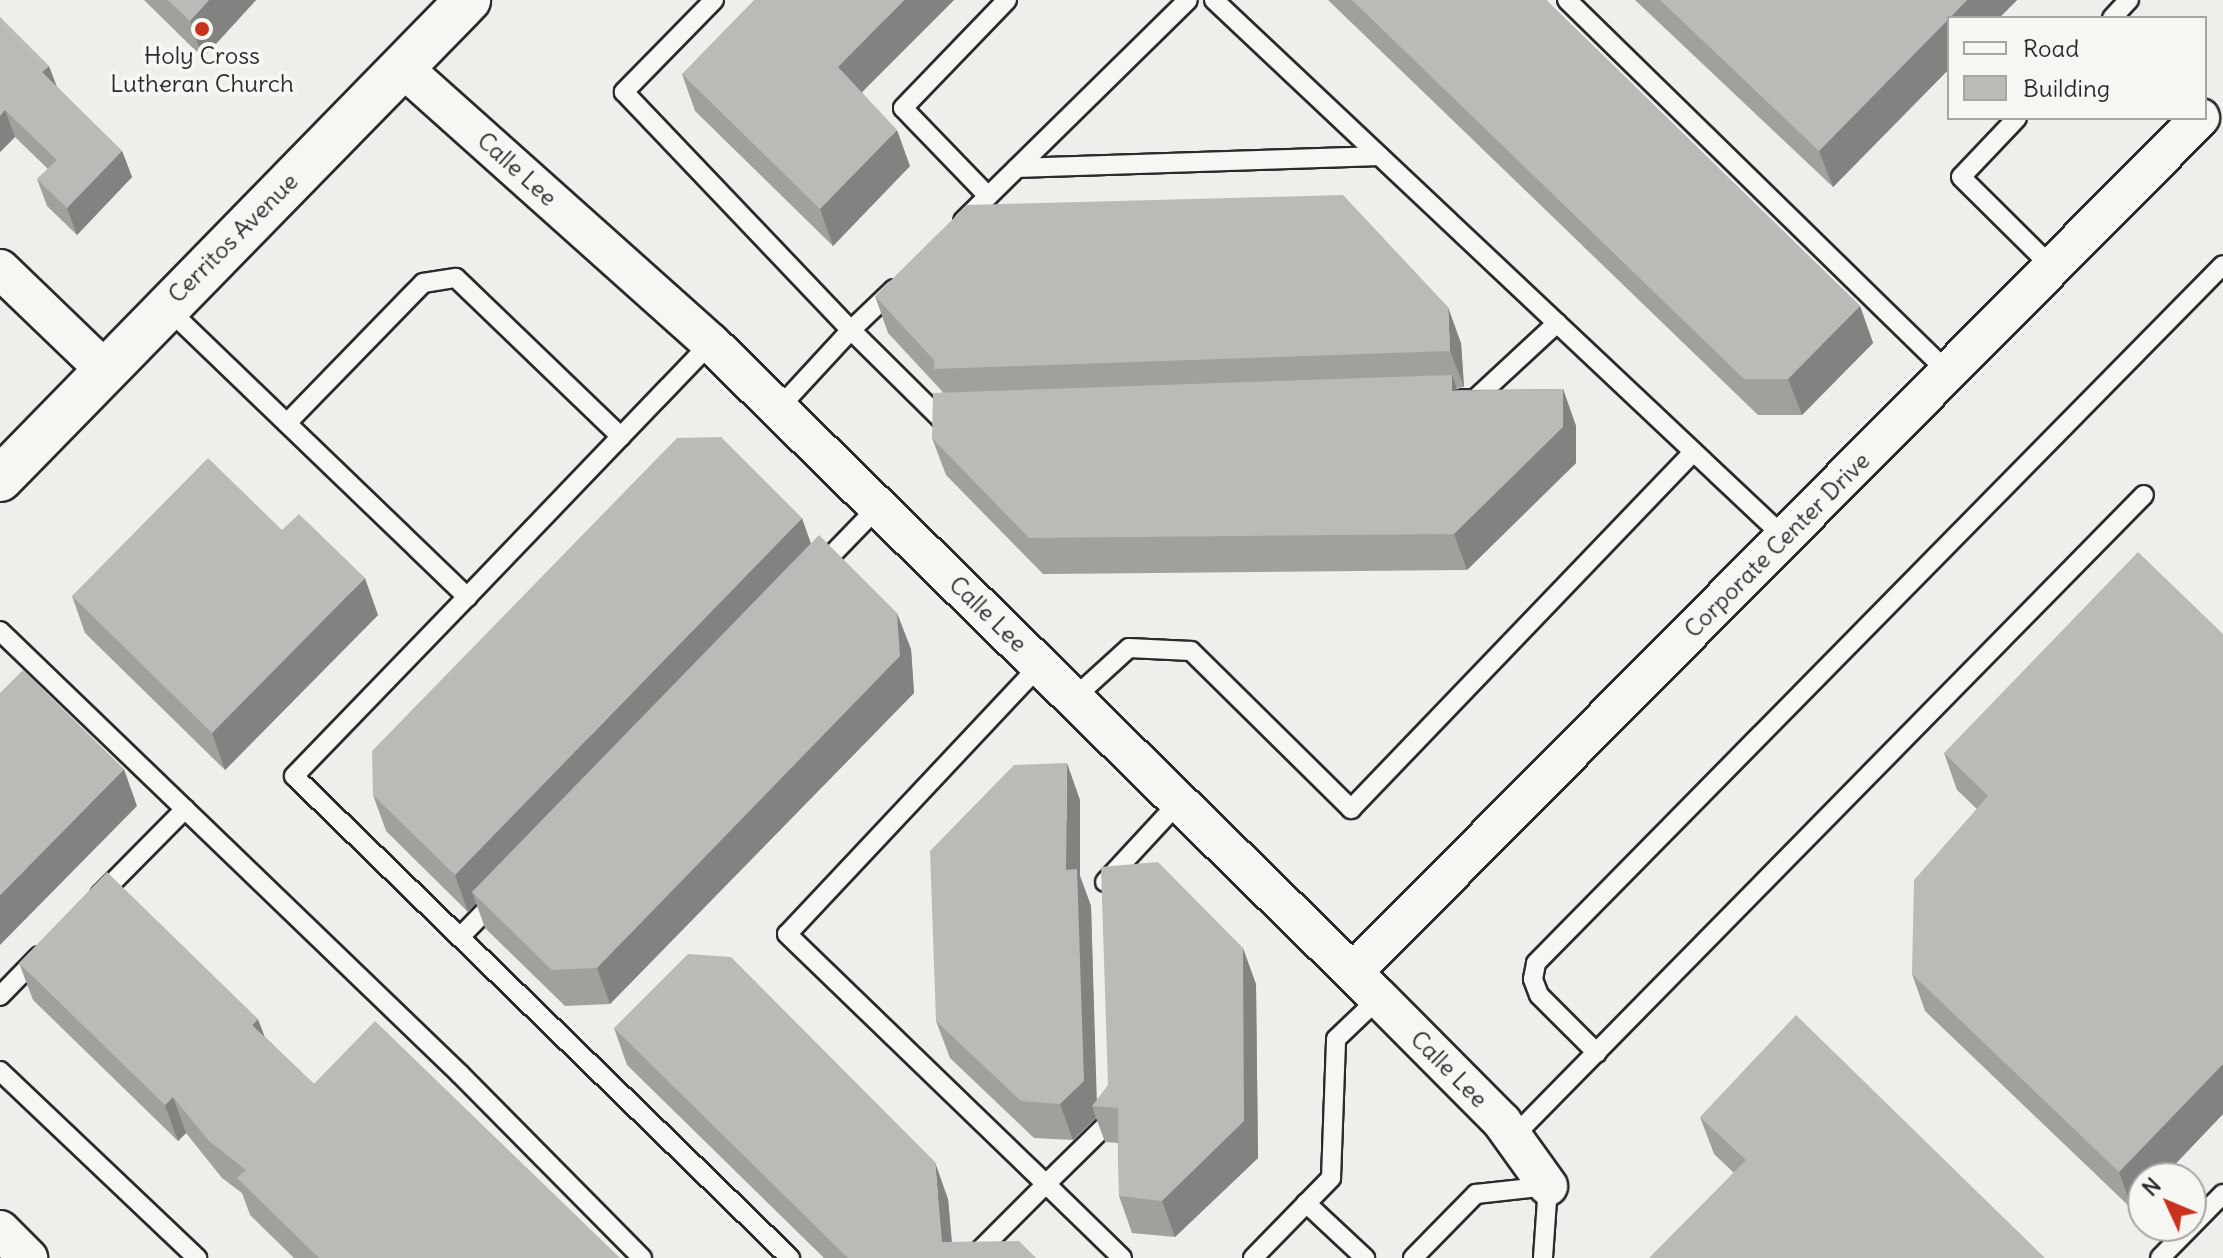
<!DOCTYPE html>
<html>
<head>
<meta charset="utf-8">
<style>
	body { margin:0 }
	#map { position:relative; width:2223px; height:1258px; overflow:hidden; background:#eeeeea; font-family:Delius,sans-serif }
	div>[style] { position:absolute }
	.roads { filter:drop-shadow(2px 0 #2b2b2b) drop-shadow(-2px 0 #2b2b2b) drop-shadow(0 2px #2b2b2b) drop-shadow(0 -2px #2b2b2b) }
	.lane>* { height:18px; margin:-9px; padding:0 9px; transform-origin:9px; border-radius:9px; background:#f6f6f2 }
	.street>* { height:38px; margin:-19px; padding:0 19px; transform-origin:19px; border-radius:19px; background:#f6f6f2 }
	.secondary>* { height:44px; margin:-22px; padding:0 22px; transform-origin:22px; border-radius:22px; background:#f6f6f2 }
	.wall>* { inset:0; background:#a0a09d }
	.shaded-wall>* { inset:0; background:#828280 }
	.building>* { inset:0; background:#babab7 }
	.dots>* { width:22px; height:22px; translate:-50% -50%; box-sizing:border-box; border:4px solid #f6f6f2; border-radius:50% }
	span { translate:-50% -50%; white-space:nowrap; text-align:center; line-height:1.15; -webkit-text-stroke:8px #f6f6f2; paint-order:stroke }
	.poi-label { font-size:24px; color:#2b2b2b }
	.street-label { font-size:24px; color:#2b2b2b }
	.legend { position:absolute; left:1947px; top:16px; width:260px; height:104px; box-sizing:border-box; background:#f6f6f2; border:2px solid #a5a5a2; margin:0; padding:10px 14px; list-style:none; font-size:24px; color:#2b2b2b }
	.legend li { display:flex; align-items:center; gap:16px; height:40px }
	.legend b { width:40px; border:2px solid #a5a5a2 }
	.north { position:absolute; left:2127px; top:1162px; width:80px; height:80px; box-sizing:border-box; background:#f6f6f2; border:2px solid #a5a5a2; border-radius:50%; rotate:314deg; font-size:22px; font-weight:700; line-height:32px; text-align:center; color:#2b2b2b }
	.north::after { content:''; display:block; margin:auto; width:28px; height:36px; background:#c8321e; clip-path:polygon(50% 0,100% 100%,50% 72%,0 100%) }
</style>
</head>
<body>
<div id="map">
	<div class="roads">
		<div class="lane">
			<i style="left:714px;top:0;width:129px;rotate:134.4deg"></i>
			<i style="left:624px;top:92px;width:329px;rotate:46.4deg"></i>
			<i style="left:851px;top:330px;width:59px;rotate:-43.6deg"></i>
			<i style="left:1214px;top:0;width:783px;rotate:43.29deg"></i>
			<i style="left:1567px;top:0;width:534px;rotate:44.32deg"></i>
			<i style="left:2112px;top:18px;width:25px;rotate:-47deg"></i>
			<i style="left:2017px;top:118px;width:81px;rotate:133.5deg"></i>
			<i style="left:1961px;top:177px;width:128px;rotate:44.7deg"></i>
			<i style="left:1017px;top:168px;width:362px;rotate:-1.9deg"></i>
			<i style="left:988px;top:196px;width:122px;rotate:-134deg"></i>
			<i style="left:903px;top:108px;width:150px;rotate:-46.1deg"></i>
			<i style="left:963px;top:221px;width:315px;rotate:-44.5deg"></i>
			<i style="left:167px;top:308px;width:417px;rotate:43.9deg"></i>
			<i style="left:467px;top:597px;width:352px;rotate:-46.2deg"></i>
			<i style="left:1463px;top:399px;width:12px"></i>
			<i style="left:1475px;top:399px;width:112px;rotate:-42.8deg"></i>
			<i style="left:778px;top:409px;width:108px;rotate:-47.3deg"></i>
			<i style="left:851px;top:330px;width:125px;rotate:44.7deg"></i>
			<i style="left:940px;top:418px;width:14px;rotate:-4deg"></i>
			<i style="left:287px;top:423px;width:195px;rotate:-45.8deg"></i>
			<i style="left:423px;top:283px;width:33px;rotate:-9deg"></i>
			<i style="left:456px;top:278px;width:229px;rotate:43.9deg"></i>
			<i style="left:819px;top:568px;width:85px;rotate:-46deg"></i>
			<i style="left:467px;top:597px;width:249px;rotate:134deg"></i>
			<i style="left:294px;top:776px;width:692px;rotate:44.18deg"></i>
			<i style="left:0;top:631px;width:639px;rotate:43.92deg"></i>
			<i style="left:460px;top:1074px;width:259px;rotate:45.3deg"></i>
			<i style="left:1040px;top:665px;width:369px;rotate:133.2deg"></i>
			<i style="left:787px;top:934px;width:360px;rotate:44deg"></i>
			<i style="left:1046px;top:1184px;width:88px;rotate:-44.5deg"></i>
			<i style="left:1109px;top:1122px;width:12px;rotate:-90deg"></i>
			<i style="left:1074px;top:698px;width:74px;rotate:-42.3deg"></i>
			<i style="left:1129px;top:648px;width:62px;rotate:2.8deg"></i>
			<i style="left:1191px;top:651px;width:225px;rotate:44.6deg"></i>
			<i style="left:1351px;top:809px;width:494px;rotate:-46.2deg"></i>
			<i style="left:1105px;top:882px;width:109px;rotate:-47.2deg"></i>
			<i style="left:100px;top:895px;width:121px;rotate:-45.3deg"></i>
			<i style="left:460px;top:937px;width:53px;rotate:-45.8deg"></i>
			<i style="left:0;top:996px;width:56px;rotate:-45.7deg"></i>
			<i style="left:1597px;top:1053px;width:82px;rotate:-135deg"></i>
			<i style="left:1539px;top:995px;width:17px;rotate:-111deg"></i>
			<i style="left:1533px;top:979px;width:16px;rotate:-79deg"></i>
			<i style="left:1536px;top:963px;width:979px;rotate:-45.46deg"></i>
			<i style="left:0;top:1071px;width:272px;rotate:43.5deg"></i>
			<i style="left:1513px;top:1137px;width:900px;rotate:-45.5deg"></i>
			<i style="left:1306px;top:1203px;width:81px;rotate:43deg"></i>
			<i style="left:972px;top:1258px;width:105px;rotate:-45deg"></i>
			<i style="left:1046px;top:1184px;width:106px;rotate:44.2deg"></i>
			<i style="left:1253px;top:1258px;width:112px;rotate:-45.7deg"></i>
			<i style="left:1331px;top:1178px;width:139px;rotate:-87.9deg"></i>
			<i style="left:1336px;top:1039px;width:59px;rotate:-43.6deg"></i>
			<i style="left:1413px;top:1258px;width:90px;rotate:-45.5deg"></i>
			<i style="left:1476px;top:1194px;width:72px;rotate:-6.3deg"></i>
			<i style="left:1548px;top:1186px;width:72px;rotate:94deg"></i>
			<i style="left:2160px;top:1258px;width:90px;rotate:-45.5deg"></i>
		</div>
		<div class="street">
			<i style="left:402px;top:67px;width:414px;rotate:41.8deg"></i>
			<i style="left:711px;top:343px;width:936px;rotate:44.44deg"></i>
			<i style="left:1379px;top:998px;width:175px;rotate:45.2deg"></i>
			<i style="left:1502px;top:1122px;width:79px;rotate:54.3deg"></i>
			<i style="left:0;top:269px;width:144px;rotate:43.9deg"></i>
			<i style="left:1353px;top:972px;width:1203px;rotate:-45.24deg"></i>
			<i style="left:0;top:1230px;width:40px;rotate:45deg"></i>
		</div>
		<div class="secondary">
			<i style="left:0;top:479px;width:670px;rotate:-45.67deg"></i>
		</div>
	</div>
	<div class="wall">
		<i style="clip-path:polygon(144px 0,256px 0,203px 58px)"></i>
		<i style="clip-path:polygon(954px 0,862px 92px,910px 166px,833px 246px,695px 111px,682px 74px)"></i>
		<i style="clip-path:polygon(1328px 0,1546px 0,1860px 306px,1873px 343px,1802px 415px,1758px 415px)"></i>
		<i style="clip-path:polygon(1635px 0,2017px 0,1833px 187px)"></i>
		<i style="clip-path:polygon(0 17px,56px 86px,122px 151px,132px 177px,77px 235px,47px 206px,37px 179px,48px 169px,15px 137px,0 152px)"></i>
		<i style="clip-path:polygon(875px 296px,1461px 343px,1464px 387px,1456px 388px,1457px 390px,1563px 389px,1576px 426px,1576px 463px,1467px 570px,1043px 574px,946px 475px,932px 438px,943px 393px,941px 390px,888px 333px)"></i>
		<i style="clip-path:polygon(282px 530px,378px 615px,225px 770px,85px 633px,72px 596px)"></i>
		<i style="clip-path:polygon(2223px 634px,2223px 1114px,2162px 1178px,2143px 1178px,2143px 1197px,2132px 1209px,1925px 1011px,1912px 974px,1977px 809px,1957px 790px,1944px 753px)"></i>
		<i style="clip-path:polygon(911px 649px,914px 693px,610px 1004px,565px 1006px,485px 928px,476px 903px,468px 912px,386px 831px,373px 795px)"></i>
		<i style="clip-path:polygon(1080px 800px,1080px 876px,1091px 906px,1096px 1100px,1256px 984px,1258px 1158px,1175px 1237px,1132px 1233px,1119px 1196px,1118px 1143px,1105px 1142px,1096px 1118px,1073px 1140px,1034px 1138px,950px 1058px,936px 1021px)"></i>
		<i style="clip-path:polygon(19px 963px,265px 1037px,314px 1084px,620px 1258px,294px 1258px,250px 1215px,242px 1193px,222px 1178px,186px 1133px,178px 1141px,33px 1000px)"></i>
		<i style="clip-path:polygon(614px 1028px,948px 1199px,952px 1242px,1036px 1258px,824px 1258px,627px 1065px)"></i>
		<i style="clip-path:polygon(1700px 1117px,2045px 1258px,1734px 1173px,1714px 1154px)"></i>
	</div>
	<div class="shaded-wall">
		<i style="clip-path:polygon(209px 0,256px 0,203px 58px,190px 21px)"></i>
		<i style="clip-path:polygon(904px 0,954px 0,851px 103px,838px 67px)"></i>
		<i style="clip-path:polygon(1967px 0,2017px 0,1999px 18px,1950px 18px)"></i>
		<i style="clip-path:polygon(1949px 19px,1949px 69px,1833px 187px,1819px 151px)"></i>
		<i style="clip-path:polygon(49px 66px,59px 92px,42px 72px)"></i>
		<i style="clip-path:polygon(5px 110px,15px 137px,0 152px,0 116px)"></i>
		<i style="clip-path:polygon(897px 130px,910px 166px,833px 246px,820px 209px)"></i>
		<i style="clip-path:polygon(122px 151px,132px 177px,77px 235px,67px 208px)"></i>
		<i style="clip-path:polygon(1860px 306px,1873px 343px,1802px 415px,1788px 379px)"></i>
		<i style="clip-path:polygon(1448px 307px,1461px 343px,1464px 387px,1450px 351px)"></i>
		<i style="clip-path:polygon(1452px 375px,1465px 411px,1452px 391px)"></i>
		<i style="clip-path:polygon(1563px 389px,1576px 426px,1576px 463px,1467px 570px,1454px 534px)"></i>
		<i style="clip-path:polygon(802px 518px,815px 555px,472px 892px,476px 903px,468px 912px,455px 875px)"></i>
		<i style="clip-path:polygon(365px 578px,378px 615px,225px 770px,212px 733px)"></i>
		<i style="clip-path:polygon(897px 613px,911px 649px,914px 693px,610px 1004px,597px 968px)"></i>
		<i style="clip-path:polygon(1067px 763px,1080px 800px,1080px 876px,1091px 906px,1097px 1106px,1092px 1106px,1096px 1118px,1073px 1140px,1060px 1104px,1066px 870px)"></i>
		<i style="clip-path:polygon(124px 769px,137px 806px,0 945px,0 895px)"></i>
		<i style="clip-path:polygon(1243px 948px,1256px 984px,1258px 1158px,1175px 1237px,1162px 1201px)"></i>
		<i style="clip-path:polygon(258px 1019px,272px 1056px,252px 1025px)"></i>
		<i style="clip-path:polygon(2223px 1064px,2223px 1114px,2162px 1178px,2143px 1178px,2143px 1197px,2132px 1209px,2119px 1172px)"></i>
		<i style="clip-path:polygon(173px 1097px,186px 1133px,178px 1141px,165px 1105px)"></i>
		<i style="clip-path:polygon(935px 1162px,948px 1199px,953px 1258px,942px 1242px)"></i>
	</div>
	<div class="building">
		<i style="clip-path:polygon(168px 0,209px 0,190px 21px)"></i>
		<i style="clip-path:polygon(754px 0,904px 0,838px 67px,897px 130px,820px 209px,682px 74px)"></i>
		<i style="clip-path:polygon(1352px 0,1546px 0,1860px 306px,1788px 379px,1744px 379px)"></i>
		<i style="clip-path:polygon(1660px 0,1967px 0,1819px 151px)"></i>
		<i style="clip-path:polygon(0 17px,49px 66px,42px 72px,122px 151px,67px 208px,37px 179px,57px 160px,5px 110px,0 116px)"></i>
		<i style="clip-path:polygon(1343px 195px,1448px 307px,1450px 351px,934px 369px,934px 360px,875px 296px,967px 205px)"></i>
		<i style="clip-path:polygon(1452px 375px,1452px 391px,1563px 389px,1563px 427px,1454px 534px,1029px 538px,932px 438px,933px 393px)"></i>
		<i style="clip-path:polygon(721px 437px,802px 518px,455px 875px,373px 795px,372px 751px,677px 438px)"></i>
		<i style="clip-path:polygon(208px 458px,282px 530px,299px 514px,365px 578px,212px 733px,72px 596px)"></i>
		<i style="clip-path:polygon(819px 535px,897px 613px,900px 656px,597px 968px,552px 970px,472px 892px)"></i>
		<i style="clip-path:polygon(2138px 552px,2223px 634px,2223px 1064px,2119px 1172px,1912px 974px,1914px 880px,1988px 796px,1944px 753px)"></i>
		<i style="clip-path:polygon(23px 670px,124px 769px,0 895px,0 693px)"></i>
		<i style="clip-path:polygon(1067px 763px,1066px 870px,1077px 869px,1084px 1081px,1060px 1104px,1021px 1101px,936px 1021px,930px 851px,1014px 765px)"></i>
		<i style="clip-path:polygon(1158px 862px,1243px 948px,1244px 1121px,1162px 1201px,1119px 1196px,1118px 1108px,1092px 1106px,1108px 1085px,1101px 867px)"></i>
		<i style="clip-path:polygon(107px 872px,258px 1019px,252px 1025px,314px 1084px,375px 1021px,620px 1258px,319px 1258px,237px 1178px,246px 1170px,209px 1141px,173px 1097px,165px 1105px,19px 963px)"></i>
		<i style="clip-path:polygon(688px 954px,731px 957px,935px 1162px,942px 1242px,1019px 1241px,1036px 1258px,848px 1258px,614px 1028px)"></i>
		<i style="clip-path:polygon(1796px 1015px,2045px 1258px,1649px 1258px,1746px 1160px,1700px 1117px)"></i>
	</div>
	<div class="dots">
		<i style="left:202px;top:29px;background:#c8321e"></i>
	</div>
	<div class="poi-label">
		<span style="left:202px;top:70px">Holy Cross<br>Lutheran Church</span>
	</div>
	<div class="street-label">
		<span style="left:517px;top:169px;rotate:42deg">Calle Lee</span>
		<span style="left:233px;top:238px;rotate:-45deg">Cerritos Avenue</span>
		<span style="left:1777px;top:545px;rotate:-45deg">Corporate Center Drive</span>
		<span style="left:988px;top:614px;rotate:44deg">Calle Lee</span>
		<span style="left:1449px;top:1069px;rotate:45deg">Calle Lee</span>
	</div>
	<ul class="legend">
	<li><b style="height:10px;background:#f6f6f2"></b>Road</li>
	<li><b style="height:22px;background:#babab7"></b>Building</li>
	</ul>
	<div class="north">N</div>
</div>
</body>
</html>
